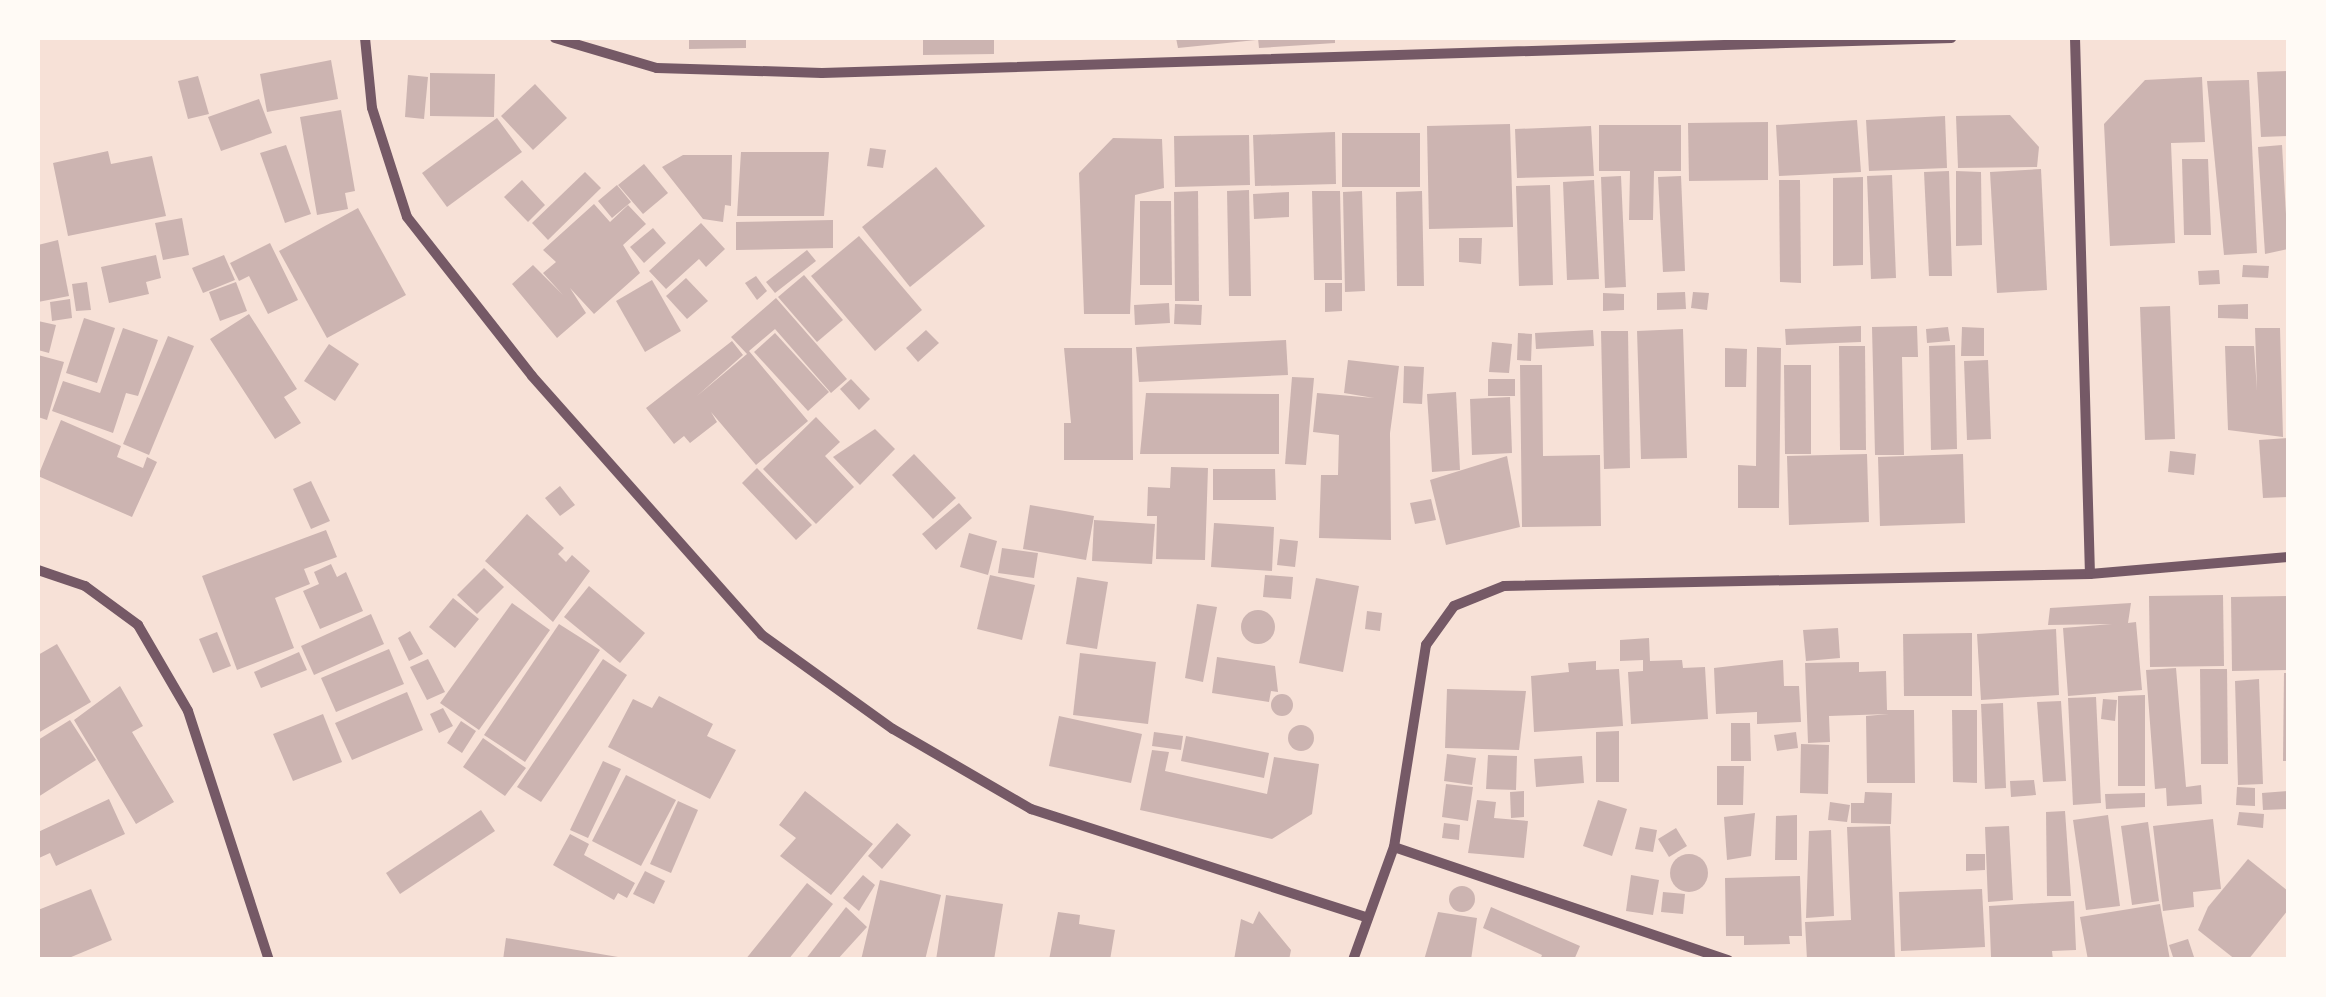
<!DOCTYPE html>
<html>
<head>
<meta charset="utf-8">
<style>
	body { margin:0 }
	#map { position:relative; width:2326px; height:997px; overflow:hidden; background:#f7e1d7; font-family:Commissioner,sans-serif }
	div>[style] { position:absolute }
	.building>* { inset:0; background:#ccb4b1 }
	.round { border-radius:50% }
	.minor>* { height:10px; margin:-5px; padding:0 5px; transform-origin:5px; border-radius:5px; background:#755966 }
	span { translate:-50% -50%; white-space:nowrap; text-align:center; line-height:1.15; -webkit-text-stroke:8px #fffaf5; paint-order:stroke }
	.frame { position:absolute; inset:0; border:40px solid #fffaf5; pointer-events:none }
</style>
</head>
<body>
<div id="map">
	<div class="building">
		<i style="clip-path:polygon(689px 38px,746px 38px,746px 48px,689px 49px)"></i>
		<i style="clip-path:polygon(923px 38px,994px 38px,994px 54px,923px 55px)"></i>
		<i style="clip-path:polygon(1176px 38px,1256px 38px,1256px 40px,1178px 48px)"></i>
		<i style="clip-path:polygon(1258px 38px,1335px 38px,1335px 43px,1259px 48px)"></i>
		<i style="clip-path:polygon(331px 60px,338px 99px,267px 112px,260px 74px)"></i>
		<i style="clip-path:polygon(2288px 71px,2288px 136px,2261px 137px,2257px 72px)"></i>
		<i style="clip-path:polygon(430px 73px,495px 74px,494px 117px,430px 116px)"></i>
		<i style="clip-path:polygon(408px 75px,428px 77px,424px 119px,405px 117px)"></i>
		<i style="clip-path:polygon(198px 76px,209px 114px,188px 119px,178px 81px)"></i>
		<i style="clip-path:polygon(2202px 77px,2205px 142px,2171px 143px,2175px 243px,2110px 246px,2104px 124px,2145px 80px)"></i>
		<i style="clip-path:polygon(2249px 80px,2257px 253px,2224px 255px,2207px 81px)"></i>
		<i style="clip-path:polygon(535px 84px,567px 118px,533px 150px,501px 116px)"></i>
		<i style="clip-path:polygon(259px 99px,272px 133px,221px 151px,208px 117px)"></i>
		<i style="clip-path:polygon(341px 110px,355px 191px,345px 193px,348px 209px,317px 215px,300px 117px)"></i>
		<i style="clip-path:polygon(2010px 115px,2039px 147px,2037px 167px,1958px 168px,1956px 116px)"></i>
		<i style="clip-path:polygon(1945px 116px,1947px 168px,1869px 171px,1866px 120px)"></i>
		<i style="clip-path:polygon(497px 118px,522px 152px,447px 207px,422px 173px)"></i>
		<i style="clip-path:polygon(1857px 120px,1861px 172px,1779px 176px,1776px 125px)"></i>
		<i style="clip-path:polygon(1768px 122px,1768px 180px,1689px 181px,1688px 123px)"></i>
		<i style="clip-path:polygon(1510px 124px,1513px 227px,1429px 229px,1427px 126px)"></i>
		<i style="clip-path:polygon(1599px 125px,1681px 125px,1681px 171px,1654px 171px,1653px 220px,1629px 220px,1630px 171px,1599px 171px)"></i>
		<i style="clip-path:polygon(1591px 126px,1594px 176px,1517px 178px,1515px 129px)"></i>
		<i style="clip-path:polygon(1335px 132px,1336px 184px,1255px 186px,1253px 135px)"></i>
		<i style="clip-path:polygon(1342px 133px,1420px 133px,1420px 187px,1342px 187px)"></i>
		<i style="clip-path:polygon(1249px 135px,1250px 185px,1175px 187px,1174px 136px)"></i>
		<i style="clip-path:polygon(1113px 138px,1162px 139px,1164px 188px,1135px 195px,1130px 314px,1084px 314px,1079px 173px)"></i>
		<i style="clip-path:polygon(286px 145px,311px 214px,285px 223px,260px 153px)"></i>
		<i style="clip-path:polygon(2282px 145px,2288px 249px,2265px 254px,2258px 147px)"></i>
		<i style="clip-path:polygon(870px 148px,886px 150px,883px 168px,867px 166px)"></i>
		<i style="clip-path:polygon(108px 151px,111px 164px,152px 156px,166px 216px,68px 236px,53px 163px)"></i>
		<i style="clip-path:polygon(741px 152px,829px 152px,824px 216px,737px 216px)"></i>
		<i style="clip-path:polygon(683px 155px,732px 155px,731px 206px,725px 205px,723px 222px,703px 219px,662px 167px)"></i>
		<i style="clip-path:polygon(2182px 159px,2208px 159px,2211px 235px,2184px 235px)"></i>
		<i style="clip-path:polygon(644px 164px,668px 193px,643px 214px,618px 185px)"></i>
		<i style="clip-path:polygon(936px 167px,985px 226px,910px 287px,862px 227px)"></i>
		<i style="clip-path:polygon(2041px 169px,2047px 290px,1997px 293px,1990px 172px)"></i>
		<i style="clip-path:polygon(1949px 171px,1952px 276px,1929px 276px,1924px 172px)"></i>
		<i style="clip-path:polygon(1956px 171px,1981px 172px,1982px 245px,1956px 246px)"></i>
		<i style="clip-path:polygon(585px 172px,601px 188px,548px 240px,532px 223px)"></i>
		<i style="clip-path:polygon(1892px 175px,1896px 278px,1871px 279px,1867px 176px)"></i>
		<i style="clip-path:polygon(1621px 176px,1626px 287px,1605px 288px,1601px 177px)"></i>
		<i style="clip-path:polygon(1681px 176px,1685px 271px,1663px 272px,1658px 177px)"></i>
		<i style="clip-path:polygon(1863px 177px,1863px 265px,1833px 266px,1833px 178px)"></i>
		<i style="clip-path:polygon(522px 180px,545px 205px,528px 222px,504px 197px)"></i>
		<i style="clip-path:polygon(1594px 180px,1599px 279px,1567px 280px,1563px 182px)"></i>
		<i style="clip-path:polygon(1779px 180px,1800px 180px,1801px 283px,1780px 282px)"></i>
		<i style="clip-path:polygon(617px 185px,631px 202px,612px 218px,598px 201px)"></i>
		<i style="clip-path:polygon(1550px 185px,1553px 285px,1519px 286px,1516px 186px)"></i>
		<i style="clip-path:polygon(1249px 190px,1251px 296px,1229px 296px,1227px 191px)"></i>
		<i style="clip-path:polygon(1198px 191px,1199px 301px,1175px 301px,1174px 192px)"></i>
		<i style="clip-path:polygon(1312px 191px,1340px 191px,1342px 280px,1314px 280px)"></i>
		<i style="clip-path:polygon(1362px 191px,1365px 291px,1345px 292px,1343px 192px)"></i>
		<i style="clip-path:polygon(1422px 191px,1424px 286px,1397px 286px,1396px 192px)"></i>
		<i style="clip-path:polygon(1289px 192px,1289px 217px,1254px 219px,1253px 194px)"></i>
		<i style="clip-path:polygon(1140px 201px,1171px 201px,1172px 285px,1140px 285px)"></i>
		<i style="clip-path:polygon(594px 204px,610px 222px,628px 205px,646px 224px,623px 245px,640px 273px,594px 314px,570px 288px,586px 313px,557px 338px,512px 284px,533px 265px,563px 295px,543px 273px,556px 262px,543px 250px)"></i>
		<i style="clip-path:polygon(358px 208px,406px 295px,327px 338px,279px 251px)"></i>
		<i style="clip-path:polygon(182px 218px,189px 255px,163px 260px,155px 223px)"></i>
		<i style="clip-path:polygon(833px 220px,833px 248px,736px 250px,736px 222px)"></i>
		<i style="clip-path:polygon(701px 223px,725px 249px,706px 267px,699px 259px,666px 289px,649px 271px)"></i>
		<i style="clip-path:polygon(653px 228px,666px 243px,644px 263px,630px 247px)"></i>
		<i style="clip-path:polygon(859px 236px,922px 310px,875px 351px,811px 276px)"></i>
		<i style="clip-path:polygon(1459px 238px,1482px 238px,1481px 264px,1459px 262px)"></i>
		<i style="clip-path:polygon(58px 240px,69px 296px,38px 302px,38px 245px)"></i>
		<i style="clip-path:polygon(270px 243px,298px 300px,268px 314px,249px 276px,239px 281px,230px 263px)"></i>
		<i style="clip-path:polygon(807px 250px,816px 261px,775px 293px,766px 282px)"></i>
		<i style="clip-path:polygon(156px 255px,161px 278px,146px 282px,149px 294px,109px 303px,101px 267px)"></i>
		<i style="clip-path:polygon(224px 255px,235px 280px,203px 293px,192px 268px)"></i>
		<i style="clip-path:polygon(2243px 265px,2269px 266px,2268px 278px,2242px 277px)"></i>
		<i style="clip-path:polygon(2219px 270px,2220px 284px,2199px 285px,2198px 271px)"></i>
		<i style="clip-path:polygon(804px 275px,843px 320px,817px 342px,778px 297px)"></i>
		<i style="clip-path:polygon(756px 276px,767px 291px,757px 300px,745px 283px)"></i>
		<i style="clip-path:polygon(686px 278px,708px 301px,687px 319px,666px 296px)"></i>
		<i style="clip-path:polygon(652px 280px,681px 331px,645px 352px,616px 301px)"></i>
		<i style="clip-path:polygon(87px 282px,91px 310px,76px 311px,72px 284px)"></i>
		<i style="clip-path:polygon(236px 282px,247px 311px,220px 321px,209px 292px)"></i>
		<i style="clip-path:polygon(1325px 283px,1342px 283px,1342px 311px,1325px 312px)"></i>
		<i style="clip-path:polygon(1685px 292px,1686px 309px,1657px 310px,1657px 293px)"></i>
		<i style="clip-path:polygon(1693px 292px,1709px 293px,1707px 310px,1691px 308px)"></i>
		<i style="clip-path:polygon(1603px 293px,1624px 294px,1624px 310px,1603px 311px)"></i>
		<i style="clip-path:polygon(776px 298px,847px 379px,831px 393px,775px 329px,749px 351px,808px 421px,756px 465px,711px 412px,717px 422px,690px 443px,684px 436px,674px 444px,646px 408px,732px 341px,743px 355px,697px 396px,747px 354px,731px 337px)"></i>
		<i style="clip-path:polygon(70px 299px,72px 318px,52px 321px,50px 302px)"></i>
		<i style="clip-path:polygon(1169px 303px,1170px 323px,1135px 325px,1134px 305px)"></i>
		<i style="clip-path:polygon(1175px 304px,1202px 305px,1201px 325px,1174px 324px)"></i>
		<i style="clip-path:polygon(2248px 304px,2248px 319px,2218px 318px,2218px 305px)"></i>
		<i style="clip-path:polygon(2170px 306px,2175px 439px,2145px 440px,2140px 307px)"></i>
		<i style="clip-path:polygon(249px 314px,297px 389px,284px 397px,301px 423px,275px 439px,210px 339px)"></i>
		<i style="clip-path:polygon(84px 318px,115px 328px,97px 383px,66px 373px)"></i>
		<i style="clip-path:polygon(38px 321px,56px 325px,49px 353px,38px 350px)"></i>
		<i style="clip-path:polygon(1861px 326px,1861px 342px,1786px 345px,1785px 329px)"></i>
		<i style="clip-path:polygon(1917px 326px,1918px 357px,1902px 357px,1904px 455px,1875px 455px,1872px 327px)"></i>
		<i style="clip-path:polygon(1948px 327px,1950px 341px,1927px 343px,1926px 329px)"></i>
		<i style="clip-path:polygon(1962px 327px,1984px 328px,1984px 356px,1961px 356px)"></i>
		<i style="clip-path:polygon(123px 328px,158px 340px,138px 396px,126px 393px,113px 433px,52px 411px,63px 381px,100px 393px)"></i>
		<i style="clip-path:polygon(2255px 328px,2280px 328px,2283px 437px,2228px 430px,2225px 346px,2254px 346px,2257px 391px)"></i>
		<i style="clip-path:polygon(1683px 329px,1687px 458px,1641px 459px,1637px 331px)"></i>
		<i style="clip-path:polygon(926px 330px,939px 343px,918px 362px,906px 348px)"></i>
		<i style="clip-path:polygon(1593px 330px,1594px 346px,1536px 349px,1535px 333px)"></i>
		<i style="clip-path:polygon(1601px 331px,1628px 331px,1630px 468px,1604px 469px)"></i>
		<i style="clip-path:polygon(775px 333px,829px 392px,808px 411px,754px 352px)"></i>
		<i style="clip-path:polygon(1518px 333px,1532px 334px,1531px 361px,1517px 360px)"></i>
		<i style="clip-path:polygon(168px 336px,194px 346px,149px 455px,123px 444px)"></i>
		<i style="clip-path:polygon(1286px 340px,1288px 375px,1139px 382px,1136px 347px)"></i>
		<i style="clip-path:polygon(1492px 342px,1512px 344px,1509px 373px,1489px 372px)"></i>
		<i style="clip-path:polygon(329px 344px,359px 364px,335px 401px,304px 381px)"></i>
		<i style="clip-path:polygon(1955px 345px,1957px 449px,1931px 450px,1929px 346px)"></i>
		<i style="clip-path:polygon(1839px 346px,1865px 346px,1866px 450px,1840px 450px)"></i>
		<i style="clip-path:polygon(1757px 347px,1781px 348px,1779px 508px,1738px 508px,1738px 465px,1756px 466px)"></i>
		<i style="clip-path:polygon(1064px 348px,1132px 348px,1133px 460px,1064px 460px,1064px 423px,1071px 423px)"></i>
		<i style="clip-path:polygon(1725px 348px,1747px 349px,1746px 387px,1725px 387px)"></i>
		<i style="clip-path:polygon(38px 355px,64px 362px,47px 420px,38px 417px)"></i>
		<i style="clip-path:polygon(1348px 360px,1399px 366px,1390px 433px,1391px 540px,1319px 538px,1321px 475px,1338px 475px,1339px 435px,1313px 432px,1317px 393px,1374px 398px,1344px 393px)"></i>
		<i style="clip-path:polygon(1988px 360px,1991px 439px,1967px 440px,1964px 361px)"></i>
		<i style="clip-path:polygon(1520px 365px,1542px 365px,1543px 456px,1600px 455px,1601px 526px,1522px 527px)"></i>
		<i style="clip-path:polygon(1784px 365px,1811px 365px,1811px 454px,1785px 454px)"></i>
		<i style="clip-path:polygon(1404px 366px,1424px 367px,1422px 404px,1403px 403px)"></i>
		<i style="clip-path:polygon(1292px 377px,1314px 378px,1306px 465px,1285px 464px)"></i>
		<i style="clip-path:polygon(851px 379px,870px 399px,859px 410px,840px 389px)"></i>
		<i style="clip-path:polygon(1488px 379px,1515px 379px,1515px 396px,1488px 396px)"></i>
		<i style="clip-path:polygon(1456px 392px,1460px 470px,1432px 472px,1427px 394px)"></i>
		<i style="clip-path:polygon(1146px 393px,1279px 394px,1279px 454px,1140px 454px)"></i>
		<i style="clip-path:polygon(1510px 397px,1512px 453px,1472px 455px,1470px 399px)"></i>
		<i style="clip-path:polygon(816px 417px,840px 442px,825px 456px,854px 487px,816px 524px,763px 469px)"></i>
		<i style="clip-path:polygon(61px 420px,121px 446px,117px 457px,143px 468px,147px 457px,157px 462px,132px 517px,38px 476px)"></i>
		<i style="clip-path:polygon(875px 429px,895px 449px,860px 485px,833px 457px)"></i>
		<i style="clip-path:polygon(2288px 438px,2288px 497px,2263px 498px,2259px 440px)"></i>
		<i style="clip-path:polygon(2170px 451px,2196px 454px,2194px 475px,2168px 472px)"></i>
		<i style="clip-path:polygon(914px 454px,956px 498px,933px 519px,892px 475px)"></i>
		<i style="clip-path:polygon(1867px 454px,1869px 522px,1789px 525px,1787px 456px)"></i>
		<i style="clip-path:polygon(1963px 454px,1965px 523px,1880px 526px,1878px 457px)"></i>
		<i style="clip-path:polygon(1507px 456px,1520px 527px,1446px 545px,1430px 480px)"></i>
		<i style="clip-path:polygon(1171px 467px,1208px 468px,1205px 560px,1156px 559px,1157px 516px,1147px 516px,1148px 487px,1170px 488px)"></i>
		<i style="clip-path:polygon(757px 468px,812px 525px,796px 540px,742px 483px)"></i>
		<i style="clip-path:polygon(1213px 469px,1275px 469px,1276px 500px,1213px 500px)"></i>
		<i style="clip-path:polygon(311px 481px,330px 521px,311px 529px,293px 489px)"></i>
		<i style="clip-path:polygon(560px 486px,575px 505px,560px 516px,545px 498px)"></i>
		<i style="clip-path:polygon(1431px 499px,1436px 520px,1415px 524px,1410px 503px)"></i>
		<i style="clip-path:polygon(959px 503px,972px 518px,936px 550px,922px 534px)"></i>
		<i style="clip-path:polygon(1030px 505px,1094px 516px,1086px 560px,1023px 549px)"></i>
		<i style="clip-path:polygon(527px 514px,564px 548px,558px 554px,566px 562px,572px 555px,590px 571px,553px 622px,485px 561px)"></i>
		<i style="clip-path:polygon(1094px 520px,1155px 524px,1152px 564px,1092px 561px)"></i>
		<i style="clip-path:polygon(1214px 523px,1274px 527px,1272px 571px,1211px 567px)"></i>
		<i style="clip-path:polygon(326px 530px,337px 557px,304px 569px,310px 584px,275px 598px,294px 648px,237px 670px,202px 576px)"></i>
		<i style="clip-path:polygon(969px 533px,997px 541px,988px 575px,960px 567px)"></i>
		<i style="clip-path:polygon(1280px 539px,1298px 541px,1295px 567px,1277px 565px)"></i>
		<i style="clip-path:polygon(1002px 548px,1038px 553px,1034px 578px,998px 573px)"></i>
		<i style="clip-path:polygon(331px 564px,337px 577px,346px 572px,363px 611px,320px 629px,303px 591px,319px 584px,314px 572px)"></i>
		<i style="clip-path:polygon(484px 568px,504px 587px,477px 614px,457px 595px)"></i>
		<i style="clip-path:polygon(990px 575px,1035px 585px,1022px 640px,977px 629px)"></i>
		<i style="clip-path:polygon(1265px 575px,1293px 577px,1291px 599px,1263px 597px)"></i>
		<i style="clip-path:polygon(1077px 577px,1108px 582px,1097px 649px,1066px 644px)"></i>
		<i style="clip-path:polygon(1316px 578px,1359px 586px,1343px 672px,1299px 663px)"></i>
		<i style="clip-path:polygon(589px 586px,645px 633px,620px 663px,564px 617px)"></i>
		<i style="clip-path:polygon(2223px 595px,2224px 666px,2150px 667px,2149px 596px)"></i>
		<i style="clip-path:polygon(2288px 596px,2288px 670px,2232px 671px,2231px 597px)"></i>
		<i style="clip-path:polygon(453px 598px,479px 619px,455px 648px,429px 627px)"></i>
		<i style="clip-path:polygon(512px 603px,550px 630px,479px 730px,440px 703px)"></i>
		<i style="clip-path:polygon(2131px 603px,2128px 623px,2136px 622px,2142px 690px,2068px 696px,2063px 628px,2112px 624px,2048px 625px,2050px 608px)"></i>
		<i style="clip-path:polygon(1197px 604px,1217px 607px,1203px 682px,1185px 678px)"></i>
		<i class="round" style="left:1241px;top:610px;width:34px;height:34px"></i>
		<i style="clip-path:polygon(1367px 611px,1382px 613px,1380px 631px,1365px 629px)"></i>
		<i style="clip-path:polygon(371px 614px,384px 644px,314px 675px,301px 646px)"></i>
		<i style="clip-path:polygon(559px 624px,600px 650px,525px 762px,484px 735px)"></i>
		<i style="clip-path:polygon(1838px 628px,1840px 658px,1806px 661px,1803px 630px)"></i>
		<i style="clip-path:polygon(2056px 629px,2059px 695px,1981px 700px,1977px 634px)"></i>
		<i style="clip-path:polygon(410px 631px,423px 654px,409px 661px,398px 638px)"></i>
		<i style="clip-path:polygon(217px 632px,231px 666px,213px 673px,199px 639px)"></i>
		<i style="clip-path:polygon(1972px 633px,1972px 696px,1904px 696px,1903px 634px)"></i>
		<i style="clip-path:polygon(1649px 638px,1650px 661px,1682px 660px,1683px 668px,1705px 667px,1708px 719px,1631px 724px,1628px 672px,1643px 671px,1643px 660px,1620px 661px,1620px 640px)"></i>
		<i style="clip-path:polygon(57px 644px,91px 702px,38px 733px,38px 655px)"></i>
		<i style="clip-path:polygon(389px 649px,404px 684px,336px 712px,321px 678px)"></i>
		<i style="clip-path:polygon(299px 652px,307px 670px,261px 688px,254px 672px)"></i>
		<i style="clip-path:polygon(1080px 653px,1156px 662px,1148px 724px,1073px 715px)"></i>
		<i style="clip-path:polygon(1217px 657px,1275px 666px,1278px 692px,1271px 691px,1269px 702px,1212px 693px)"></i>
		<i style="clip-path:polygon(428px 659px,445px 692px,427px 700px,410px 667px)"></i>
		<i style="clip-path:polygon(603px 659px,627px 675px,541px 802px,517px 787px)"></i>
		<i style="clip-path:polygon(1783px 660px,1784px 686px,1799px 686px,1801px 722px,1757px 724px,1757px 712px,1716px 714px,1714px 668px)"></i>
		<i style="clip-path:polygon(1596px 661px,1596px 670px,1619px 669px,1623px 726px,1534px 732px,1531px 676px,1569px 672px,1568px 663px)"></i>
		<i style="clip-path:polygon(1859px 662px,1859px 672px,1886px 671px,1887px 710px,1914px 710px,1915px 783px,1867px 783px,1866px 716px,1889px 714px,1829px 716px,1830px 742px,1808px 743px,1805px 663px)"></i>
		<i style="clip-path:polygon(2176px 668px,2186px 787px,2201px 785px,2202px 804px,2167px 806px,2166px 788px,2155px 789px,2146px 670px)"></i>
		<i style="clip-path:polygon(2200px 669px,2227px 669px,2228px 764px,2201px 764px)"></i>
		<i style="clip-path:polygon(2284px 673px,2288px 673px,2288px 761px,2283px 761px)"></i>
		<i style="clip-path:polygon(2259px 679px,2263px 784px,2238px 785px,2235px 681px)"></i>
		<i style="clip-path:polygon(120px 686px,143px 726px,132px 732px,174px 802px,136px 824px,74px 720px)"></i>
		<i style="clip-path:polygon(1447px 689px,1526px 691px,1519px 750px,1445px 748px)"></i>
		<i style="clip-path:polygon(407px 692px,423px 730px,352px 760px,335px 723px)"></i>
		<i class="round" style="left:1271px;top:694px;width:22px;height:22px"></i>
		<i style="clip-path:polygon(2145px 695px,2145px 786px,2118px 786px,2118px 696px)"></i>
		<i style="clip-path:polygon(659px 696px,713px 724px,707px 736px,736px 750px,710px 799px,608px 747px,633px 699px,652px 708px)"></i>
		<i style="clip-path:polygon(2096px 697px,2101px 803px,2073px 805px,2068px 698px)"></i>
		<i style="clip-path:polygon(2103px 699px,2117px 700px,2115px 721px,2101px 719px)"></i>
		<i style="clip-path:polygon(2061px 701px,2066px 781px,2043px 782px,2037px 702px)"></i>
		<i style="clip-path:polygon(2003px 703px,2006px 788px,1985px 789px,1981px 704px)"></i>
		<i style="clip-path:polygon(443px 708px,453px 726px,439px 733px,430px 714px)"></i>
		<i style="clip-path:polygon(1952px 710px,1977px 710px,1977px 783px,1953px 782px)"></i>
		<i style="clip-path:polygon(323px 714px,342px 762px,293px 781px,273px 734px)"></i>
		<i style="clip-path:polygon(1059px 716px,1142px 734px,1131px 783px,1049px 766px)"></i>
		<i style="clip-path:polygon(70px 720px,96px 760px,38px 797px,38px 740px)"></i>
		<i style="clip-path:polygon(461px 721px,476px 731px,462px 753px,447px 743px)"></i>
		<i style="clip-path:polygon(1731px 723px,1750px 723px,1751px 761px,1731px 761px)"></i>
		<i class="round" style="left:1288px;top:725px;width:26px;height:26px"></i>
		<i style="clip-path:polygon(1619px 731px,1619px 782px,1596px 782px,1596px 732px)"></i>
		<i style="clip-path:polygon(1154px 732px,1183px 736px,1181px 750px,1152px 746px)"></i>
		<i style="clip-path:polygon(1796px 732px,1798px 748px,1777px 751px,1774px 735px)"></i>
		<i style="clip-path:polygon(1186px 736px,1269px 753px,1264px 778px,1181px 761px)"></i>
		<i style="clip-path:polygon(483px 738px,526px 768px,505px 796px,463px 767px)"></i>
		<i style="clip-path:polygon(1801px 744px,1829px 745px,1828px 794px,1800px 793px)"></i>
		<i style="clip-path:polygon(1152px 750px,1169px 752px,1165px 771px,1267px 794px,1274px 757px,1319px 764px,1312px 814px,1272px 839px,1140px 810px)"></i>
		<i style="clip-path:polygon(1447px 754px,1476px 758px,1472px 785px,1444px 781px)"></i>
		<i style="clip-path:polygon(1488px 755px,1517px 756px,1516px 790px,1486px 789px)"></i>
		<i style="clip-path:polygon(1582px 756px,1584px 783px,1536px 787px,1534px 759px)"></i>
		<i style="clip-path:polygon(603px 761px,621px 769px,588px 838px,570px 830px)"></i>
		<i style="clip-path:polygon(1717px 766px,1744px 766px,1743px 805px,1717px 805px)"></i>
		<i style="clip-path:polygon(626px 775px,676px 800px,641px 866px,592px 841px)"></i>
		<i style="clip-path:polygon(2034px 780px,2036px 795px,2011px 797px,2010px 781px)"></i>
		<i style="clip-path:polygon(1446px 784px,1473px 787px,1468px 821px,1442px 817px)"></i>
		<i style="clip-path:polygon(2237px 787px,2255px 788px,2255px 806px,2236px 805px)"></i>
		<i style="clip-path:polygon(805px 791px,873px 844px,831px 895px,780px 856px,796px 838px,779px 825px)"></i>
		<i style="clip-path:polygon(1524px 791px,1524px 817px,1511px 818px,1510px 792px)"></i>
		<i style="clip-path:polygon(2288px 791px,2288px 809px,2263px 810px,2262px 793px)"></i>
		<i style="clip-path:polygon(1865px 792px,1892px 793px,1891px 824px,1851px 823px,1851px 803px,1864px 803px)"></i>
		<i style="clip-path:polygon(2145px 793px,2145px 807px,2106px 809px,2105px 794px)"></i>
		<i style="clip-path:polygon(109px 799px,125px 834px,56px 866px,50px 853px,39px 858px,38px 832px)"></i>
		<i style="clip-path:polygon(1477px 800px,1496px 802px,1494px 818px,1528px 821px,1524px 858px,1468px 853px)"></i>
		<i style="clip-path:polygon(1598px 800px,1627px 809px,1612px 856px,1583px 846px)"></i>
		<i style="clip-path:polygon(678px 801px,698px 810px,671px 873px,650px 864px)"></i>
		<i style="clip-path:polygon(1830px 802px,1850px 805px,1847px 822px,1828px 820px)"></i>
		<i style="clip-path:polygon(481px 810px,495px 831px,400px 894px,386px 873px)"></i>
		<i style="clip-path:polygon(2065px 811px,2071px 896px,2047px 896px,2046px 812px)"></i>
		<i style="clip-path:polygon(2239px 812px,2264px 814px,2263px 828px,2237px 825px)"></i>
		<i style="clip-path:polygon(1755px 813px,1751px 856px,1727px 860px,1724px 817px)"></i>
		<i style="clip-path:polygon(1797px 815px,1797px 860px,1775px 860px,1776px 816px)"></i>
		<i style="clip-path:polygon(2108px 815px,2120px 906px,2086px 910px,2073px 820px)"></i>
		<i style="clip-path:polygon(2213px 819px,2221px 889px,2193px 892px,2194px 907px,2163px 911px,2153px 826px)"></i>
		<i style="clip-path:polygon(2148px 822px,2159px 901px,2132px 905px,2121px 826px)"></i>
		<i style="clip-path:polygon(897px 823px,911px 835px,882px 869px,868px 856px)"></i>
		<i style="clip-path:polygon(1444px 823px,1460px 825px,1459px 840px,1442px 838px)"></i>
		<i style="clip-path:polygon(1890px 826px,1895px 960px,1807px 960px,1805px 922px,1851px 920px,1847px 827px)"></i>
		<i style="clip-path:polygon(2009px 826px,2013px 900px,1988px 902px,1985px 827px)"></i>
		<i style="clip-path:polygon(1640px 827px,1657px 830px,1653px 852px,1635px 849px)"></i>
		<i style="clip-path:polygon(1676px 828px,1687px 846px,1669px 857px,1658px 839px)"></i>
		<i style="clip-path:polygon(1831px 830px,1834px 916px,1806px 918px,1809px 831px)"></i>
		<i style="clip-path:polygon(570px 834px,589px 844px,584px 855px,635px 883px,627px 898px,618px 893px,614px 900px,553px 865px)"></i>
		<i style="clip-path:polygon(1966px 854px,1985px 854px,1985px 870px,1966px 871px)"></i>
		<i class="round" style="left:1670px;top:854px;width:38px;height:38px"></i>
		<i style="clip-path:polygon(2248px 859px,2288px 891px,2288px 910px,2248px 960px,2236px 960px,2198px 930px,2208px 907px)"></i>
		<i style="clip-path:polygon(645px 871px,665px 881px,654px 904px,633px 894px)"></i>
		<i style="clip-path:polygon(863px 875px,875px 885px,859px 911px,843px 898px)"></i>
		<i style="clip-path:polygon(1631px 875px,1659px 880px,1653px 915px,1626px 911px)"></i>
		<i style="clip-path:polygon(1800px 876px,1802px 936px,1789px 936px,1790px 944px,1744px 945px,1744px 936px,1726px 936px,1725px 878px)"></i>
		<i style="clip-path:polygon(880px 880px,941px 895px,925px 960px,861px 960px)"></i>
		<i style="clip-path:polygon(807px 883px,833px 904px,788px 960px,745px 960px)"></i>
		<i class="round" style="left:1449px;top:886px;width:26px;height:26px"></i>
		<i style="clip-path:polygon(91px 889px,112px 940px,64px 960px,38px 960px,38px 910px)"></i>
		<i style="clip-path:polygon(1982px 889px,1985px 947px,1901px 951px,1899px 892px)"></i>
		<i style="clip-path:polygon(1663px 892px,1685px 894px,1683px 914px,1661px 912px)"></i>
		<i style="clip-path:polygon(946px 895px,1003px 904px,994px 960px,936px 960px)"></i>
		<i style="clip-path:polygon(2074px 901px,2076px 950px,2052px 951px,2053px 960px,1991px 957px,1989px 906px)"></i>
		<i style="clip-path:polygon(2160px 904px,2170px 960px,2088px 960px,2080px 917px)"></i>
		<i style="clip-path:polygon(846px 907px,867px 927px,837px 960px,805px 960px)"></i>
		<i style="clip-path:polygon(1491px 907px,1580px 946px,1574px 960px,1540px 960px,1542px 955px,1483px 928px)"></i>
		<i style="clip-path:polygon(1259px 911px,1291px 950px,1289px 960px,1234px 960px,1241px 919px,1253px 924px)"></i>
		<i style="clip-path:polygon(1058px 912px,1080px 915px,1079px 924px,1115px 930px,1110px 960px,1049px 960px)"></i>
		<i style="clip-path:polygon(1438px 912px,1477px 918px,1471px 960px,1424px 960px)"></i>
		<i style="clip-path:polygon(506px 938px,618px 957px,617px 960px,503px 960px)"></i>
		<i style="clip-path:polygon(2188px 939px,2195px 960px,2174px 960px,2169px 945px)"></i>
	</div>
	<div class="minor">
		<i style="left:365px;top:38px;width:70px;rotate:84.3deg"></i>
		<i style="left:372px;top:108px;width:114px;rotate:72.2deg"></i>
		<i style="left:407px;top:217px;width:202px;rotate:51.8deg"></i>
		<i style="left:532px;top:376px;width:346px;rotate:48.4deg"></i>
		<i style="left:762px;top:635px;width:161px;rotate:35.7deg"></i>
		<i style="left:893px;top:729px;width:160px;rotate:30.1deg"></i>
		<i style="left:1031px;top:809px;width:354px;rotate:17.9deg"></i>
		<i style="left:555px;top:38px;width:106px;rotate:16.4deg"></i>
		<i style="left:657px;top:68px;width:165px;rotate:1.7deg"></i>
		<i style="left:822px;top:73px;width:1130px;rotate:-1.78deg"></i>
		<i style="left:2075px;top:38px;width:536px;rotate:88.4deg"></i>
		<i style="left:38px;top:570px;width:50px;rotate:18.8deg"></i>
		<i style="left:85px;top:586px;width:66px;rotate:36.3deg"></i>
		<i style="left:138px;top:625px;width:99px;rotate:59.8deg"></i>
		<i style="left:188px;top:711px;width:262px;rotate:72deg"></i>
		<i style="left:1394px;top:847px;width:353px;rotate:18.7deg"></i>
		<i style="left:1353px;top:960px;width:120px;rotate:-70.1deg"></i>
		<i style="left:1394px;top:847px;width:205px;rotate:-81deg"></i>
		<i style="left:1426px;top:645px;width:48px;rotate:-54.3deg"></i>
		<i style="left:1454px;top:606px;width:54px;rotate:-21.8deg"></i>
		<i style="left:1504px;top:586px;width:586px;rotate:-1.17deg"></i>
		<i style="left:2090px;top:574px;width:199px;rotate:-4.9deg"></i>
	</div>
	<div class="frame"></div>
</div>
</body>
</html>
